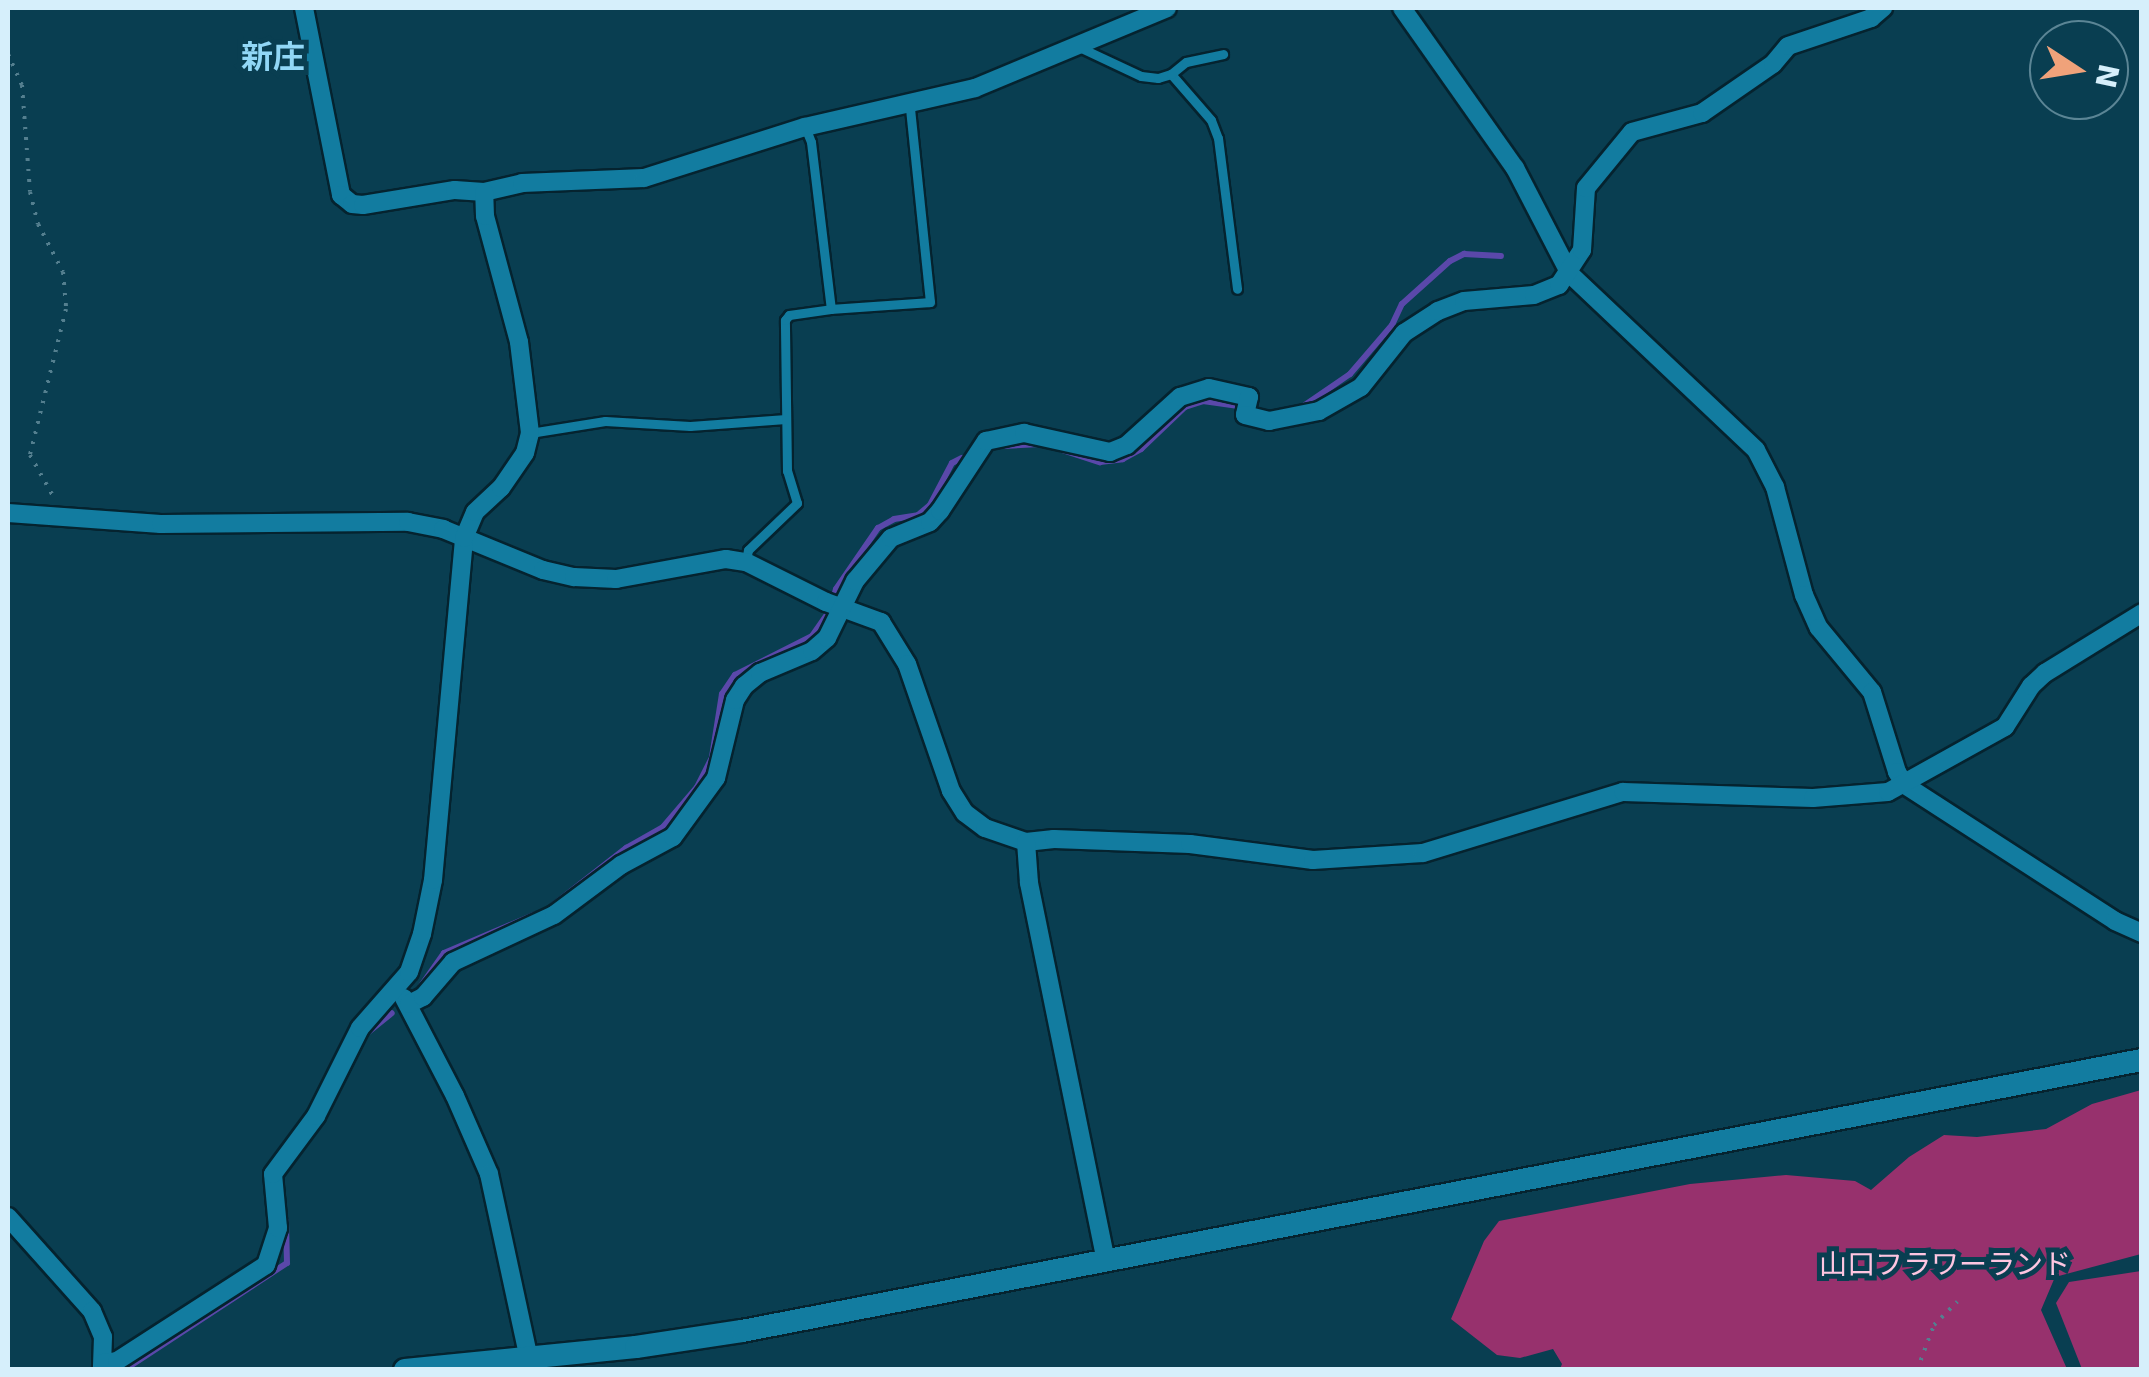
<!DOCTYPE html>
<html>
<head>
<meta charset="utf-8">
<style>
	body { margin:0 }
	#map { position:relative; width:2149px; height:1377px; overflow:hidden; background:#093e51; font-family:"DejaVu Sans","Noto Sans JP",sans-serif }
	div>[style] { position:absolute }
	.green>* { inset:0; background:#97316d }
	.stream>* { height:6px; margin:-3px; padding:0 3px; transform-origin:3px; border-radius:3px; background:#5a48aa }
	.path>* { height:4px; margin-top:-2px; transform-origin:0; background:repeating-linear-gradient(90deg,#547f8f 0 2.5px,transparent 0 10.5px) }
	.roads { filter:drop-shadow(2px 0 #05232f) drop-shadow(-2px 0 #05232f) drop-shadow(0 2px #05232f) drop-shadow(0 -2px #05232f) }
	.service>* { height:9px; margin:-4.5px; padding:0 4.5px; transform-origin:4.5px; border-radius:4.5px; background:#127ca0 }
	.minor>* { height:18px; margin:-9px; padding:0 9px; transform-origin:9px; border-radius:9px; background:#127ca0 }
	.tertiary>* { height:22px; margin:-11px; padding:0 11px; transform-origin:11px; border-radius:11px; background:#127ca0 }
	span { translate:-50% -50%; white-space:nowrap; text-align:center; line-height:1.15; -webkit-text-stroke:10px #093e51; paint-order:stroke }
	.park-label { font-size:28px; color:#fec6e1 }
	.quarter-label { font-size:32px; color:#91d7f6; font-weight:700 }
	.frame { position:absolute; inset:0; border:10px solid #d6effb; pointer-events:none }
	.north { position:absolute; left:2029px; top:20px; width:100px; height:100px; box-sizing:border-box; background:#093e51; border:2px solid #5b8595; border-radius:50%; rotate:102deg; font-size:28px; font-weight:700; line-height:40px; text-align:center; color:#d6effb }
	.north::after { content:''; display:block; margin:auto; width:35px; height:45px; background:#f0a27a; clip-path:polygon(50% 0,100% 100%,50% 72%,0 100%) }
</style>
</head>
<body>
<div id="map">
	<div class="green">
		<i style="clip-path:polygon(2141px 1090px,2141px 1254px,2055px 1277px,2041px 1310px,2067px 1369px,1560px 1369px,1562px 1364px,1553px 1349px,1520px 1358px,1497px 1355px,1451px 1319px,1484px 1241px,1499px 1221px,1690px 1184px,1786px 1175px,1855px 1181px,1871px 1190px,1909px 1157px,1944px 1135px,1977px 1137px,2046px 1129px,2092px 1104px)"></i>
		<i style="clip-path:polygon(2141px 1271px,2141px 1369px,2082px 1369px,2056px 1303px,2069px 1282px)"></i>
	</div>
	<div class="stream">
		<i style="left:1302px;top:407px;width:58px;rotate:-34.5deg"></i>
		<i style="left:1350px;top:374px;width:65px;rotate:-49.4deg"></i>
		<i style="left:1392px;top:325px;width:23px;rotate:-65deg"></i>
		<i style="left:1402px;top:304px;width:64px;rotate:-41.9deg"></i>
		<i style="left:1450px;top:261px;width:16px;rotate:-27deg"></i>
		<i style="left:1464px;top:254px;width:37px;rotate:3deg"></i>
		<i style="left:1003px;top:446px;width:37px;rotate:-3deg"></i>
		<i style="left:1062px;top:450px;width:40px;rotate:18deg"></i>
		<i style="left:1100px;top:462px;width:23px;rotate:-7deg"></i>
		<i style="left:1123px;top:459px;width:21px;rotate:-29deg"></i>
		<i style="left:1141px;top:449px;width:61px;rotate:-43.7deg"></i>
		<i style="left:1185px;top:407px;width:19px;rotate:-18deg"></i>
		<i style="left:1203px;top:401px;width:43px;rotate:7.9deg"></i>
		<i style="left:553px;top:905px;width:93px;rotate:-38deg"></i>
		<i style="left:626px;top:848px;width:43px;rotate:-29.6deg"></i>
		<i style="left:663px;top:827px;width:52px;rotate:-49.6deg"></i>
		<i style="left:697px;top:787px;width:34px;rotate:-63deg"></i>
		<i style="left:712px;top:757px;width:64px;rotate:-81deg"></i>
		<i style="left:722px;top:694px;width:23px;rotate:-56deg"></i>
		<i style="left:735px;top:675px;width:86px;rotate:-26.9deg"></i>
		<i style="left:812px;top:636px;width:29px;rotate:-55deg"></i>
		<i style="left:829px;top:612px;width:24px;rotate:-73deg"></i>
		<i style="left:836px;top:589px;width:74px;rotate:-55.5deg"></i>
		<i style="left:878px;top:528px;width:18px;rotate:-29deg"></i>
		<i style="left:894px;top:519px;width:24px;rotate:-9deg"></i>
		<i style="left:918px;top:515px;width:16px;rotate:-40deg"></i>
		<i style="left:930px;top:505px;width:47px;rotate:-62.4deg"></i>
		<i style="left:952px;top:463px;width:11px;rotate:-27deg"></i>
		<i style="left:421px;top:986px;width:40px;rotate:-55.1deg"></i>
		<i style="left:444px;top:953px;width:98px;rotate:-22.9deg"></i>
		<i style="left:366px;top:1034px;width:33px;rotate:-39deg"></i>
		<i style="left:321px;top:1122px;width:32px;rotate:-62deg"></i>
		<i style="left:124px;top:1370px;width:195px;rotate:-33.3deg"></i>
		<i style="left:287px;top:1263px;width:42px;rotate:-91.4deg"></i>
	</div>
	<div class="path">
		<i style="left:8px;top:54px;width:34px;rotate:66deg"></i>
		<i style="left:22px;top:85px;width:107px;rotate:85.7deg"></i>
		<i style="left:30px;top:192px;width:33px;rotate:76deg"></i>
		<i style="left:38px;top:224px;width:54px;rotate:62.5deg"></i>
		<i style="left:63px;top:272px;width:37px;rotate:85deg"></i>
		<i style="left:66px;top:309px;width:150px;rotate:103.9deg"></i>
		<i style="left:30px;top:455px;width:47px;rotate:60.7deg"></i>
		<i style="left:1917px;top:1370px;width:48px;rotate:-69.3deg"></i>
		<i style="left:1934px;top:1325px;width:33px;rotate:-45deg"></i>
	</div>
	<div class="roads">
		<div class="service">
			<i style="left:1079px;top:47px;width:68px;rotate:25.1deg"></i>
			<i style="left:1141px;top:76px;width:17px;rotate:7deg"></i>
			<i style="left:1158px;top:78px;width:14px;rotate:-17deg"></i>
			<i style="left:1171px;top:74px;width:61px;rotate:49deg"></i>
			<i style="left:1211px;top:120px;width:19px;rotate:69deg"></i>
			<i style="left:1218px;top:138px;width:152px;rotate:82.8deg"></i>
			<i style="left:1171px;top:74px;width:19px;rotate:-39deg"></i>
			<i style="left:1186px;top:62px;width:38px;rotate:-12deg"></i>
			<i style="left:805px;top:127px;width:16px;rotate:68deg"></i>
			<i style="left:811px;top:142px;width:168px;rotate:83.2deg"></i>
			<i style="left:530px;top:433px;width:76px;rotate:-9.1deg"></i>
			<i style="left:605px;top:421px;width:85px;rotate:3.4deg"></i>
			<i style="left:690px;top:426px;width:96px;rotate:-4.2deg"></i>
			<i style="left:746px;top:561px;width:11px;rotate:-80deg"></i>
			<i style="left:748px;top:550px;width:68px;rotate:-43.8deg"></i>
			<i style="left:797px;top:503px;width:34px;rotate:-107deg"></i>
			<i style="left:787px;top:471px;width:151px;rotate:-90.8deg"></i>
			<i style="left:785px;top:320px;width:6px;rotate:-51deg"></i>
			<i style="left:789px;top:315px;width:42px;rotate:-8.1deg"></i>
			<i style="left:831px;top:309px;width:99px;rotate:-4deg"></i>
			<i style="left:930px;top:302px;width:196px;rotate:-95.9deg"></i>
		</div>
		<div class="minor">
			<i style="left:304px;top:8px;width:191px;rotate:78.8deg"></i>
			<i style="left:341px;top:195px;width:14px;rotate:39deg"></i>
			<i style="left:352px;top:204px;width:11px;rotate:5deg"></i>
			<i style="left:363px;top:205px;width:93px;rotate:-9.3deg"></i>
			<i style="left:455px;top:190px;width:29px;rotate:4deg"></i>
			<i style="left:484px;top:192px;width:39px;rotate:-13deg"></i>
			<i style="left:522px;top:183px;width:122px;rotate:-2.3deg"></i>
			<i style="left:644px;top:178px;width:169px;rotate:-17.6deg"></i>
			<i style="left:805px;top:127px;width:174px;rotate:-12.9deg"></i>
			<i style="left:975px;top:88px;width:208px;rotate:-22.6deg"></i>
			<i style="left:1402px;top:8px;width:196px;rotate:54.8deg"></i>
			<i style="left:1515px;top:168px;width:119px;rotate:62.6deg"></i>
			<i style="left:1570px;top:274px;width:256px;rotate:43.4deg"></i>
			<i style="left:1756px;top:450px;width:42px;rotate:62.8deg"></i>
			<i style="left:1775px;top:487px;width:112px;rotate:75deg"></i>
			<i style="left:1804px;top:595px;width:36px;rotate:66deg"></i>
			<i style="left:1819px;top:628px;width:83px;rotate:50.4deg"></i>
			<i style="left:1872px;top:692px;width:84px;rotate:72.6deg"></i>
			<i style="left:1897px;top:772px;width:15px;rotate:58deg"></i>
			<i style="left:1905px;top:785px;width:250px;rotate:32.9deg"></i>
			<i style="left:2115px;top:921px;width:30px;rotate:24deg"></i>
			<i style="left:8px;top:513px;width:153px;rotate:4.1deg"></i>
			<i style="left:161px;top:524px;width:247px;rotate:-0.5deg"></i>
			<i style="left:408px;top:522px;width:36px;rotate:11deg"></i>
			<i style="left:443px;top:529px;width:108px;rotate:22.3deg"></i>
			<i style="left:543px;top:570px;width:32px;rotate:13deg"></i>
			<i style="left:574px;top:577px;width:42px;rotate:2.7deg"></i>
			<i style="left:616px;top:579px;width:112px;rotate:-10.3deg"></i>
			<i style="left:726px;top:559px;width:20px;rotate:9deg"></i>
			<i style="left:746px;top:562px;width:89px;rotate:26.6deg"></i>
			<i style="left:826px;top:602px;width:59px;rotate:20deg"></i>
			<i style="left:881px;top:622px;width:49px;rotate:58.2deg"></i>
			<i style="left:907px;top:664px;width:134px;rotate:70.9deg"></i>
			<i style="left:951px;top:791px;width:26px;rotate:58deg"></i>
			<i style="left:965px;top:813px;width:25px;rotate:37deg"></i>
			<i style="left:985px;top:828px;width:43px;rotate:18.9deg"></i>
			<i style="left:1026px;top:842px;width:28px;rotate:-6deg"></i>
			<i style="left:1054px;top:839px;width:136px;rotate:2.1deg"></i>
			<i style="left:1190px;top:844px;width:124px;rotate:7.4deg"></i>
			<i style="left:1313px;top:860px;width:110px;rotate:-3.6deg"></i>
			<i style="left:1423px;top:853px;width:209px;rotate:-17deg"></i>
			<i style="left:1623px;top:792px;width:190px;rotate:1.8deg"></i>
			<i style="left:1813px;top:798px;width:75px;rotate:-4.6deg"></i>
			<i style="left:1888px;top:792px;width:134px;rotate:-29.1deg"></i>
			<i style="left:2005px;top:727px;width:49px;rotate:-57.6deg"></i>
			<i style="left:2031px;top:686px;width:19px;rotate:-43deg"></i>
			<i style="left:2045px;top:673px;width:114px;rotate:-31.7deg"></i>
			<i style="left:1026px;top:842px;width:41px;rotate:85.8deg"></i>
			<i style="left:1029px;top:883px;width:387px;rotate:78.5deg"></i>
			<i style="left:404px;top:998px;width:110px;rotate:62.5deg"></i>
			<i style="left:455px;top:1096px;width:85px;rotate:66.4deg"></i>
			<i style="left:489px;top:1174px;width:189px;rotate:77.8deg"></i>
			<i style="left:409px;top:1004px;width:16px;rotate:-27deg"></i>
			<i style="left:423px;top:997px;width:46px;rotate:-49.4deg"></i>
			<i style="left:453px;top:962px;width:111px;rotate:-25deg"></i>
			<i style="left:554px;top:915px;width:84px;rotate:-36.7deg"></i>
			<i style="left:621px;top:865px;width:59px;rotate:-28.3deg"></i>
			<i style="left:673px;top:837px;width:73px;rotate:-53.9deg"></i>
			<i style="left:716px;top:778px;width:80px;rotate:-76.3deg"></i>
			<i style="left:735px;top:700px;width:17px;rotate:-57deg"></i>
			<i style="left:744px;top:686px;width:21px;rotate:-39deg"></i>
			<i style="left:760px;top:673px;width:56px;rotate:-22.9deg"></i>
			<i style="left:812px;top:651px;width:20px;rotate:-41deg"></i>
			<i style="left:827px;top:638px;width:64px;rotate:-63.8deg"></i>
			<i style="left:855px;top:581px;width:56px;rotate:-50.1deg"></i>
			<i style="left:891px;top:538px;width:42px;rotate:-22.3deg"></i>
			<i style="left:930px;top:522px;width:15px;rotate:-48deg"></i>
			<i style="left:940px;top:511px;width:84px;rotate:-56.7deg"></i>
			<i style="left:986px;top:441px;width:39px;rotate:-12deg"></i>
			<i style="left:1024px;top:433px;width:88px;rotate:12.5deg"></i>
			<i style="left:1110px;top:452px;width:18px;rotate:-22deg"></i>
			<i style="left:1127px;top:445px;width:72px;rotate:-42.2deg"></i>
			<i style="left:1180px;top:397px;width:30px;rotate:-17deg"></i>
			<i style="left:1209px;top:388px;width:41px;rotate:12.7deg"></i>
			<i style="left:1249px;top:397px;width:18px;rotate:103deg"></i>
			<i style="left:1245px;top:415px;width:25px;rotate:14deg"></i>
			<i style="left:1269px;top:421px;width:51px;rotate:-11.3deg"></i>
			<i style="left:1319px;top:411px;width:48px;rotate:-29.7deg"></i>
			<i style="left:1361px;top:387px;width:69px;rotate:-51.5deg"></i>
			<i style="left:1404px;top:333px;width:40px;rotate:-32.9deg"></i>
			<i style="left:1438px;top:311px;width:28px;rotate:-21deg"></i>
			<i style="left:1464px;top:301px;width:70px;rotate:-4.9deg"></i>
			<i style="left:1534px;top:295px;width:27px;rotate:-22deg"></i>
			<i style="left:1559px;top:285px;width:42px;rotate:-56.7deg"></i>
			<i style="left:1582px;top:250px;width:62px;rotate:-86.3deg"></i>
			<i style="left:1586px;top:188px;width:72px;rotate:-50.6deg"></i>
			<i style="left:1632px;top:132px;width:73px;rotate:-15.2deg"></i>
			<i style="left:1702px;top:113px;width:86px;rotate:-34.6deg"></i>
			<i style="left:1773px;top:64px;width:23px;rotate:-50deg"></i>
			<i style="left:1788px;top:46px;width:88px;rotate:-18.6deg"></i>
			<i style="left:1871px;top:18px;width:16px;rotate:-40deg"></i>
			<i style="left:8px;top:1217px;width:126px;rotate:48.2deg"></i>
			<i style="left:92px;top:1311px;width:28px;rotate:67deg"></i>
			<i style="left:103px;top:1337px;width:33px;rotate:92deg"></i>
			<i style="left:103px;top:1363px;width:14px;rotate:-8deg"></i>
			<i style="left:117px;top:1361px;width:177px;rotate:-32.8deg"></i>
			<i style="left:266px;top:1265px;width:39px;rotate:-72deg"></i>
			<i style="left:278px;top:1228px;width:54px;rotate:-95.3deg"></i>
			<i style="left:273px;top:1174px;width:72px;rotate:-53.4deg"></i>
			<i style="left:316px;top:1116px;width:98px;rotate:-63.4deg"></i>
			<i style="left:360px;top:1028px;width:74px;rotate:-48.8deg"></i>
			<i style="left:409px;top:972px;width:40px;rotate:-71.1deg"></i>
			<i style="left:422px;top:934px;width:55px;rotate:-78.5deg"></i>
			<i style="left:433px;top:880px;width:343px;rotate:-84.8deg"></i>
			<i style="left:464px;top:538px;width:28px;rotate:-67deg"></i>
			<i style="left:475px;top:512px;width:35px;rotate:-43deg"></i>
			<i style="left:501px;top:488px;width:42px;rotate:-55.6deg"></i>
			<i style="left:525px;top:453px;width:21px;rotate:-76deg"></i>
			<i style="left:530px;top:433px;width:92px;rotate:-96.9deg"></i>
			<i style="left:519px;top:342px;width:131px;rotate:-105.1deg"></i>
			<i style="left:485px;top:216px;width:24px;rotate:-92deg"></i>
		</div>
		<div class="tertiary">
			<i style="left:405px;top:1370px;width:232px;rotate:-5.7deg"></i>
			<i style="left:636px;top:1347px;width:107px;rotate:-8.6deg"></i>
			<i style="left:742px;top:1331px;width:1426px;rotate:-10.96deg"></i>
		</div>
	</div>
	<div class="park-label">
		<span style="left:1945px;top:1265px">山口フラワーランド</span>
	</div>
	<div class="quarter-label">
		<span style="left:273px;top:57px">新庄</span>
	</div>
	<div class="frame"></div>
	<div class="north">N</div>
</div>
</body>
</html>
